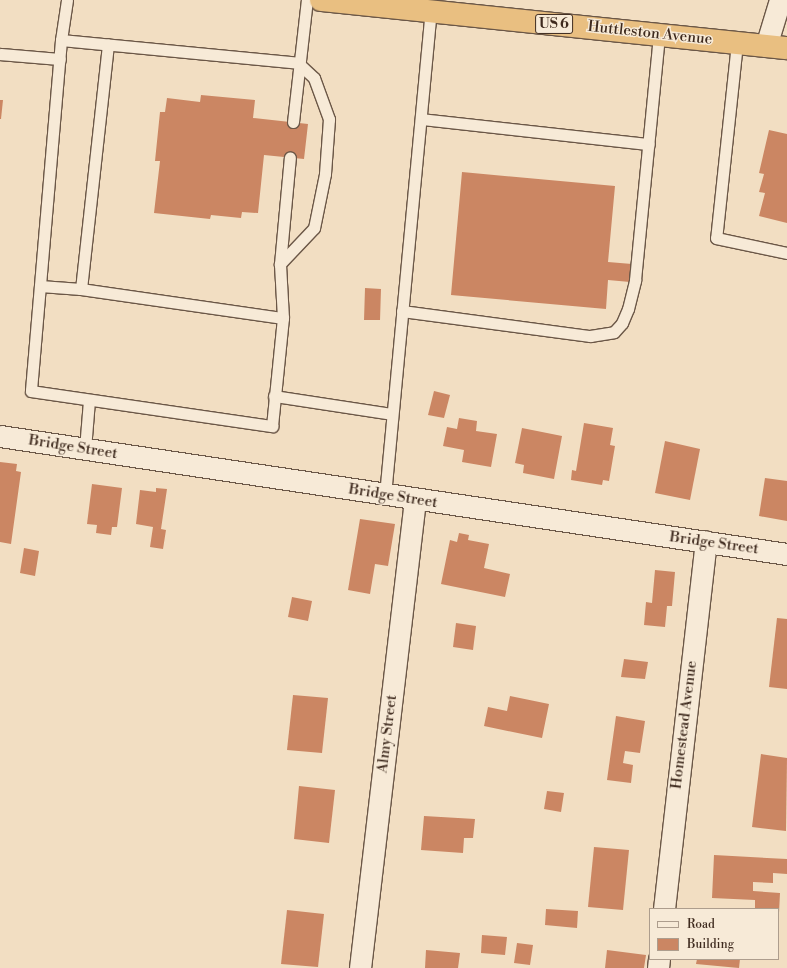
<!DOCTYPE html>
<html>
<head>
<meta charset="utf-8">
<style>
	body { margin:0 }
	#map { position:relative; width:787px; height:968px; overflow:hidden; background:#f2dec2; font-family:"Libre Bodoni",serif }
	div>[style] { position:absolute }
	.building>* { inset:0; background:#cb8663 }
	.roads { filter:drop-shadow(1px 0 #6b5747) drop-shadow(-1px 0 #6b5747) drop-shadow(0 1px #6b5747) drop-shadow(0 -1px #6b5747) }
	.service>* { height:11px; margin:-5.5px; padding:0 5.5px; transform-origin:5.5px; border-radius:5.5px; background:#f7ead7 }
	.minor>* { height:21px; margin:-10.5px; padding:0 10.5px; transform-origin:10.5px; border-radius:10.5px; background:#f7ead7 }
	.trunk>* { height:22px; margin:-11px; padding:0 11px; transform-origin:11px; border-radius:11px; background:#e9bf81 }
	span { translate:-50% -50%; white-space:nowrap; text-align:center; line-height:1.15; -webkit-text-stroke:3px #f7ead7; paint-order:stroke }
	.shield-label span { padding:1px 3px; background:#f7ead7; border:1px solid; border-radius:3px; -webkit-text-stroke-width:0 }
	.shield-label { font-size:14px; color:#3e2a1e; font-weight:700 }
	.street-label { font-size:15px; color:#3e2a1e }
	.legend { position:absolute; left:649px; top:908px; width:130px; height:52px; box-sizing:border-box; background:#f7ead7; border:1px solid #ad9d8d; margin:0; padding:5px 7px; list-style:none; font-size:12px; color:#3e2a1e }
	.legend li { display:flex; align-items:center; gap:8px; height:20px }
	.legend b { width:20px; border:1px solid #ad9d8d }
</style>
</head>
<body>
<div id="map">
	<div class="building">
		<i style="clip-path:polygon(201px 95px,255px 100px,253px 118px,308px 124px,304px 159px,264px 155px,258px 213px,242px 212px,241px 218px,211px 215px,210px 219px,154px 213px,160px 161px,155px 161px,160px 112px,165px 112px,167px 98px,200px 102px)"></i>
		<i style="clip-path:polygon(0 100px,3px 100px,1px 119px,0 119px)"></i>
		<i style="clip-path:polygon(769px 130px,787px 134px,787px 223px,759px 216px,765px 193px,759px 192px,764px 174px,759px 173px)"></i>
		<i style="clip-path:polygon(462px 172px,615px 186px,608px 262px,632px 264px,630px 282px,608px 280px,606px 309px,451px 295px)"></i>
		<i style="clip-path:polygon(365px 288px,381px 289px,380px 320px,364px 320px)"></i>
		<i style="clip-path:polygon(434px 391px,450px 395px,444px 418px,428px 415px)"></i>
		<i style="clip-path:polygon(459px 418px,477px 421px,476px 431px,497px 434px,491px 467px,462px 462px,464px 450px,443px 446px,447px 427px,457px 429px)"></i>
		<i style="clip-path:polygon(584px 423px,613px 428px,610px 445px,615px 446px,609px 481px,603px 480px,602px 485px,571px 480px,572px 470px,576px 471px)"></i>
		<i style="clip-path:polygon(522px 428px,562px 436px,554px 479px,523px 473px,524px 465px,515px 463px)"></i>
		<i style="clip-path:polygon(665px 441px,700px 449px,690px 500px,655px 493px)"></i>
		<i style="clip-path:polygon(0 462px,17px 464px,16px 471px,21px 472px,11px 544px,0 542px)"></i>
		<i style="clip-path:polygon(765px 478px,787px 481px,787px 521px,759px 516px)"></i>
		<i style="clip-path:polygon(92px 484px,122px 488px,117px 527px,112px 527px,111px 535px,96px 533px,97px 525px,87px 524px)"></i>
		<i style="clip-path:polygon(156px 488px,167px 489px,161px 529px,166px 530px,163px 549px,150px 547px,153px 527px,136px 524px,140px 490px,156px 492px)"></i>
		<i style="clip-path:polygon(360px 519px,395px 524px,388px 566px,375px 564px,370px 594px,348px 590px)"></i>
		<i style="clip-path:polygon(459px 533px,469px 535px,468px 540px,489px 544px,484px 568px,510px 574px,505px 597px,441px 584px,450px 540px,457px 542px)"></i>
		<i style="clip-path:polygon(24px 548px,39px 551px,35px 576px,20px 573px)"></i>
		<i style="clip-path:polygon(655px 570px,675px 572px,672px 606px,667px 606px,665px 627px,644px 625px,646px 602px,652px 603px)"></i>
		<i style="clip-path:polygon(292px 597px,312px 601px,308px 621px,288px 617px)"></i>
		<i style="clip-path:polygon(777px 618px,787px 619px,787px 689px,769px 687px)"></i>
		<i style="clip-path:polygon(456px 623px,476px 626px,473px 650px,453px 647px)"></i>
		<i style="clip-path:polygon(624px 659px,648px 662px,645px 679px,621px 677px)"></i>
		<i style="clip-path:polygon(293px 695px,328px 698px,322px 753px,287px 750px)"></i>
		<i style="clip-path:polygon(510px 696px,549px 704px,542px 738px,484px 726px,488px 707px,507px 711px)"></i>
		<i style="clip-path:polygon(616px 716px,645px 721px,640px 753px,625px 751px,623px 763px,633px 765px,631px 783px,607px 780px)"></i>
		<i style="clip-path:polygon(761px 754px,787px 758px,786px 831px,752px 827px)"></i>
		<i style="clip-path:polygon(299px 786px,335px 790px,329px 843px,294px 839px)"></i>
		<i style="clip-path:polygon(547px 791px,564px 793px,561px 812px,544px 809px)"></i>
		<i style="clip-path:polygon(424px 816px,475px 819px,473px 838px,464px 838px,463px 853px,421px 850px)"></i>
		<i style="clip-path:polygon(594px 847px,629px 850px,623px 910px,588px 907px)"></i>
		<i style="clip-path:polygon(714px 855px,787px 859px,787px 874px,773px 873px,773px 883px,753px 882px,753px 891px,780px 893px,779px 913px,778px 909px,755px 909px,755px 900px,712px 898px)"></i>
		<i style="clip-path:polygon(546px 909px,578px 911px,577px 928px,545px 925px)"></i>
		<i style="clip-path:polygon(287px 910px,324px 914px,318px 967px,281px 964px)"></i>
		<i style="clip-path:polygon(482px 935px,507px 937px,505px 955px,481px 953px)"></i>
		<i style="clip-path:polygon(517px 943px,533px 945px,530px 965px,514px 963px)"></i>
		<i style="clip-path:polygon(426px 950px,460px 953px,458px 968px,425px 968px)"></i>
		<i style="clip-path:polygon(607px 950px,646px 955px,644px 968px,605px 968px)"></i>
		<i style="clip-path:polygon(697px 959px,740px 959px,739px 968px,696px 964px)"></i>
	</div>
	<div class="roads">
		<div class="service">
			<i style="left:67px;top:0;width:40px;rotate:98.5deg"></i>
			<i style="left:61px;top:40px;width:238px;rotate:5.5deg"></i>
			<i style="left:298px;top:63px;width:22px;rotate:43deg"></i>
			<i style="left:314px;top:78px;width:44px;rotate:69.9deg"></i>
			<i style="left:329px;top:119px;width:55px;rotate:94.2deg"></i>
			<i style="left:325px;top:174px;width:55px;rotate:101.5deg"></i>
			<i style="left:314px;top:228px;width:50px;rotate:133.4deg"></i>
			<i style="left:61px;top:40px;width:352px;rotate:94.9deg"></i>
			<i style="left:31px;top:391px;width:244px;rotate:8.3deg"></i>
			<i style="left:272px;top:426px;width:109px;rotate:-84.2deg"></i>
			<i style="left:283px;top:318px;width:54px;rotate:-93.2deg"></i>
			<i style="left:280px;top:264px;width:107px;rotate:-84.7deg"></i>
			<i style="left:737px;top:43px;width:196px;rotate:96.1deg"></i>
			<i style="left:716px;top:238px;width:73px;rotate:11.9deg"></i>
			<i style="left:0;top:54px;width:60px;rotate:4.8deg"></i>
			<i style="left:421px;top:119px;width:229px;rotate:6.3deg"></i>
			<i style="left:293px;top:122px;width:123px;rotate:-83.5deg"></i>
			<i style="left:40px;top:286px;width:41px;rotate:4.2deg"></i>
			<i style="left:81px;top:289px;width:204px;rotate:8.2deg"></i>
			<i style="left:81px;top:289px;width:246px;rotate:-83.7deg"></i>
			<i style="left:402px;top:311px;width:190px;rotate:7.6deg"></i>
			<i style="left:590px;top:336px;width:24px;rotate:-9deg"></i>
			<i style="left:614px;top:332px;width:12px;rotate:-48deg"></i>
			<i style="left:622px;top:323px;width:15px;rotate:-67deg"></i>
			<i style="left:628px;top:309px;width:30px;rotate:-76deg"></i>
			<i style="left:635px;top:280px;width:247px;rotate:-84.4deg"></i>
			<i style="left:274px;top:396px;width:118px;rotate:8.7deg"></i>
			<i style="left:85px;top:449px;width:49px;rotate:-85.3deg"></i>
			<i style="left:385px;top:495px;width:486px;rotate:-84.6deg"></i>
		</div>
		<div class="minor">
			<i style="left:766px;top:46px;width:48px;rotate:-73.1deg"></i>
			<i style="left:0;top:436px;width:796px;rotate:8.53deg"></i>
			<i style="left:664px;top:909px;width:370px;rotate:-83.5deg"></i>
			<i style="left:360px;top:968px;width:472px;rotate:-83.3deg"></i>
			<i style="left:658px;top:968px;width:9px;rotate:-84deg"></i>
		</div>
		<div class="trunk">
			<i style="left:321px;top:0;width:468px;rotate:5.9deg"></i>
		</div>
	</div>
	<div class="shield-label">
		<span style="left:554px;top:24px">US 6</span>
	</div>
	<div class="street-label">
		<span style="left:650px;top:33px;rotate:6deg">Huttleston Avenue</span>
		<span style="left:73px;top:447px;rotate:9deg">Bridge Street</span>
		<span style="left:393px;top:496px;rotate:9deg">Bridge Street</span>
		<span style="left:714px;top:543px;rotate:8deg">Bridge Street</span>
		<span style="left:684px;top:725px;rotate:-83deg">Homestead Avenue</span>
		<span style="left:387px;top:734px;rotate:-83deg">Almy Street</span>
	</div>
	<ul class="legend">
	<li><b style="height:5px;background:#f7ead7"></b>Road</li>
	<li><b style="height:11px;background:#cb8663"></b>Building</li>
	</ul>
</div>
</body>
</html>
